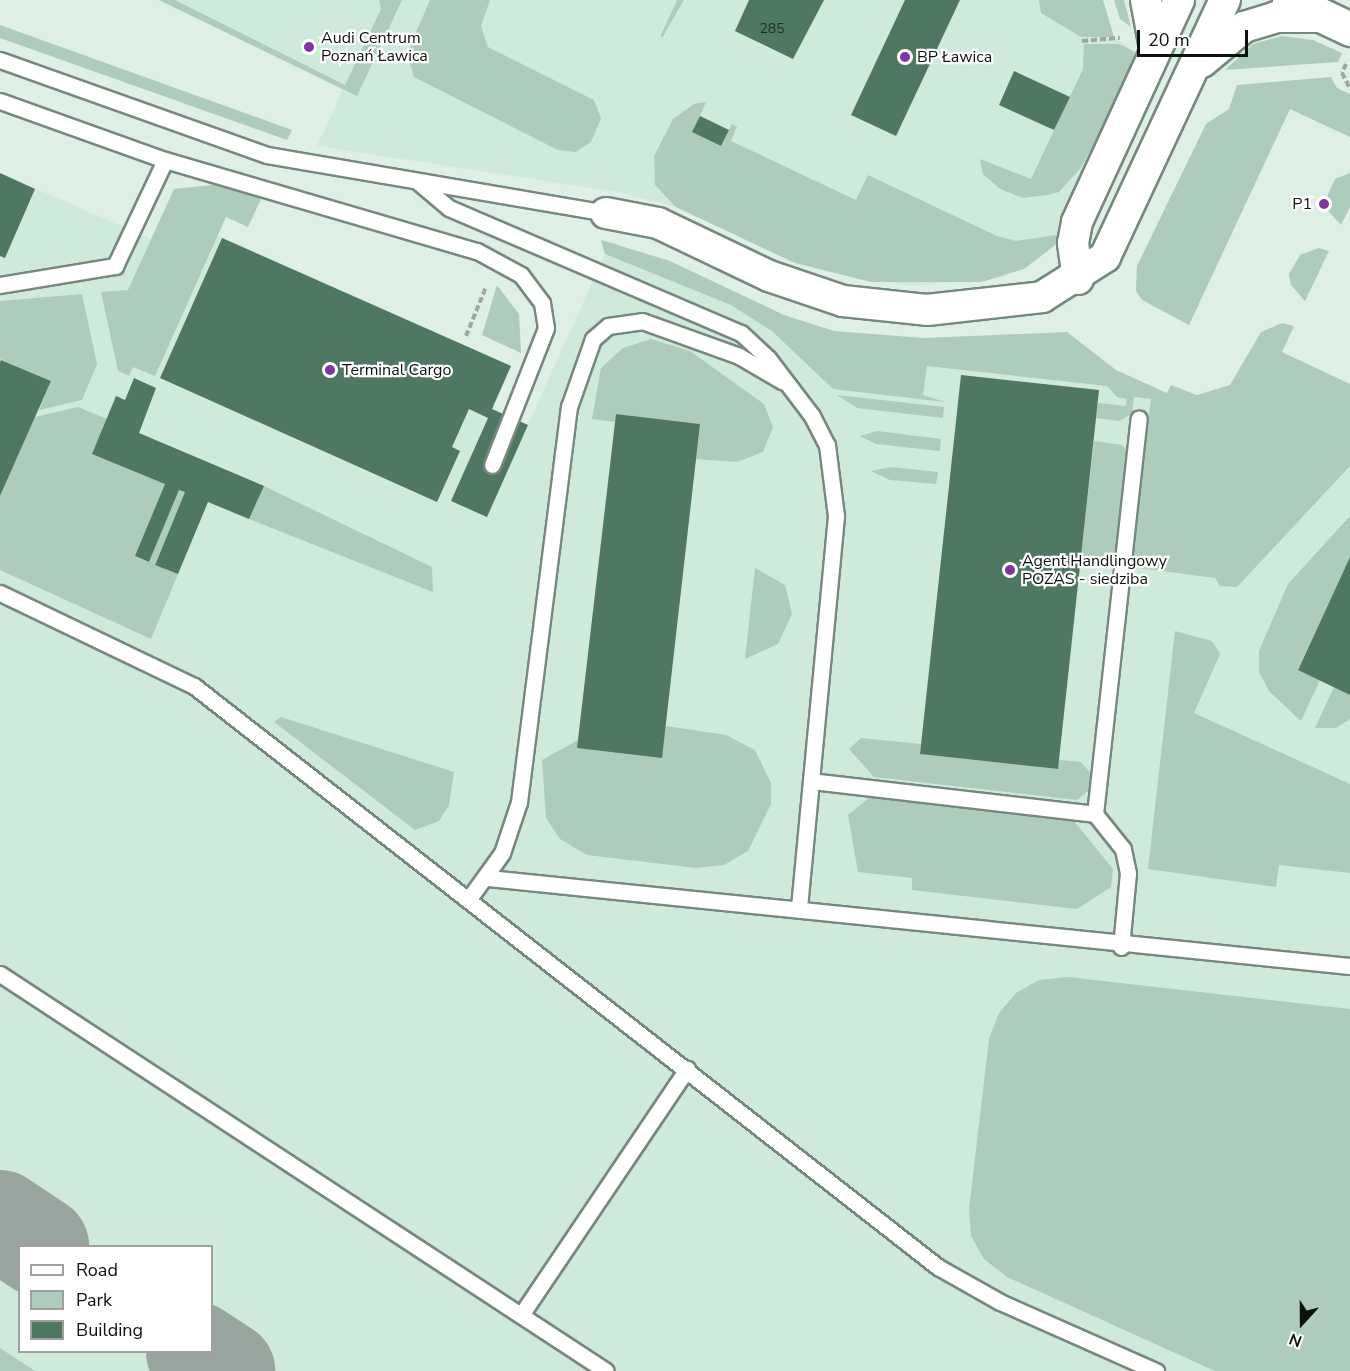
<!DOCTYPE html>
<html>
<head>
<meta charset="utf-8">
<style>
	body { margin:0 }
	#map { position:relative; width:1350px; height:1371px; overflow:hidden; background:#def0e6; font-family:"Nunito Sans",sans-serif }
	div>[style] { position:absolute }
	.built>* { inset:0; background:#cfe9da }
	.green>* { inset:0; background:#aeccbb }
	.taxiway>* { height:100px; margin:-50px; padding:0 50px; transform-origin:50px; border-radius:50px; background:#98a69f }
	.building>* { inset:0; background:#4f7863 }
	.path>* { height:4px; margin-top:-2px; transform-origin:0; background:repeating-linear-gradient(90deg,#9ba9a2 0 6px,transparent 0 9px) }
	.roads { filter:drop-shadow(2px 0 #77887f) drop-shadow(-2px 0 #77887f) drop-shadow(0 2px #77887f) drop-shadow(0 -2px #77887f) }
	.service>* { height:15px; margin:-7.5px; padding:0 7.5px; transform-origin:7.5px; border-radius:7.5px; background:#fff }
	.minor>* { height:30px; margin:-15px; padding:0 15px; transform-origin:15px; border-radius:15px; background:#fff }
	.secondary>* { height:33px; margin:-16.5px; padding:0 16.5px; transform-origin:16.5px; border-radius:16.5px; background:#fff }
	.dots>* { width:16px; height:16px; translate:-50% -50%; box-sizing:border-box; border:3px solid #fff; border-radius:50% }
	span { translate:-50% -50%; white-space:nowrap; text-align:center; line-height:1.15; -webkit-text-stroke:4.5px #fff; paint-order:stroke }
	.number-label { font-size:14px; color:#1d2c24 }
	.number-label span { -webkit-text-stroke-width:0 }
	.poi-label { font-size:16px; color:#0c120f }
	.left { translate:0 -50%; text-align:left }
	.right { translate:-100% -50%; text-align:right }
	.legend { position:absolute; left:18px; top:1245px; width:195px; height:108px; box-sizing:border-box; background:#fff; border:2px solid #9ea09f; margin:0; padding:8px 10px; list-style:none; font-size:18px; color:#0c120f }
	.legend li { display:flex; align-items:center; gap:12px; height:30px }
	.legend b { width:30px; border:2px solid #9ea09f }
	.north { position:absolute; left:1272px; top:1293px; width:60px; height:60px; -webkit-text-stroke:4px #fff; paint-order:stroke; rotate:201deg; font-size:16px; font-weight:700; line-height:24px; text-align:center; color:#0c120f }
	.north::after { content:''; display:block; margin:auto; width:21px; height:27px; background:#0c120f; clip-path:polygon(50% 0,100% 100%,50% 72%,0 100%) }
	.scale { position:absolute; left:1137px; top:30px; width:111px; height:27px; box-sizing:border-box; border:3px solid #0c120f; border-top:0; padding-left:8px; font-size:18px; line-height:21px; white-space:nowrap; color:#0c120f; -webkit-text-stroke:4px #fff; paint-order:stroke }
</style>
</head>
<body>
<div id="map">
	<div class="built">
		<i style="clip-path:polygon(159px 0,1103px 0,1114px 37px,1135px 52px,1058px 243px,1004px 277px,910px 286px,795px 263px,676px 207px,617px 192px,317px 146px,343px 90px)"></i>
		<i style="clip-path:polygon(evenodd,0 173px,151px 239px,164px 211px,511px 366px,471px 456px,507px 471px,611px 241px,800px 337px,1111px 375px,1328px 480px,1350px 432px,1350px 1371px,0 1371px,0 173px,20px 1246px,212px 1246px,212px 1352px,20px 1352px,20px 1246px)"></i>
	</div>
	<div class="green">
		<i style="clip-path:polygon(159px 0,175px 0,345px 85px,381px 9px,379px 0,402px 0,357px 96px)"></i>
		<i style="clip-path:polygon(430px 0,490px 0,481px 26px,488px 47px,594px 100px,601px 118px,591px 142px,576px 152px,558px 150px,414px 77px,407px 53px)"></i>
		<i style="clip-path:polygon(677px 0,684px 0,662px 38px,661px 35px)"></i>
		<i style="clip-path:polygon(1039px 0,1103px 0,1114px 37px,1081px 37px,1041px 13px)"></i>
		<i style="clip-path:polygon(1114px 0,1124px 0,1131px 27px,1120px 19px)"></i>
		<i style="clip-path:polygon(0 25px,292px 130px,287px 140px,0 38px)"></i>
		<i style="clip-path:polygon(1282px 36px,1313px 40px,1342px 53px,1338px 62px,1225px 70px,1253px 44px)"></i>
		<i style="clip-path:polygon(1084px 44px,1119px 44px,1135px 52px,1116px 104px,1080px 169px,1059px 192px,1047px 195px,1023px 198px,1000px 189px,983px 174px,980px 159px,1031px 179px,1083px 69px)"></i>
		<i style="clip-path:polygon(1331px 77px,1337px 88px,1350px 94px,1350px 137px,1290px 109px,1189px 325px,1142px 300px,1136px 291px,1137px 266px,1206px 124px,1229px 109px,1237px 85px)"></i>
		<i style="clip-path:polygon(706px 102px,693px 132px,721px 146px,732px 124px,737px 127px,731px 141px,856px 200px,868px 175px,997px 236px,1016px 241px,1056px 235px,1058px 243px,1024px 269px,982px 282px,871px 282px,795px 263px,676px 207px,655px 185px,654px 156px,673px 119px,694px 104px)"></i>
		<i style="clip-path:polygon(1350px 173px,1350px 207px,1341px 225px,1327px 210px,1326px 199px,1335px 179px)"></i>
		<i style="clip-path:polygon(221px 184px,261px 199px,248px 227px,226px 217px,155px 376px,133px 367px,129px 376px,118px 371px,101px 292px,128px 290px,174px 189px)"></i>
		<i style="clip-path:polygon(601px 240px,670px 261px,784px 315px,834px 331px,924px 338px,1067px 332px,1116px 370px,1167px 393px,1171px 385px,1197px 395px,1230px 385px,1261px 332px,1282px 323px,1294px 326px,1282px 352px,1350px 384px,1350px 466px,1237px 587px,1220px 586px,1215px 578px,1139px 568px,1133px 556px,1151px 399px,1134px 397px,1132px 414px,1119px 421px,1096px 418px,1098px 403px,1126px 406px,1127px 399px,1117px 397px,1107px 386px,927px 366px,923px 395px,945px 402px,833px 389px,772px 331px,731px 305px,605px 254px)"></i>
		<i style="clip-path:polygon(1319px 248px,1329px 251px,1305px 301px,1291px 285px,1289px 274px,1300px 255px)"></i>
		<i style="clip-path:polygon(497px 285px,519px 314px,521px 353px,482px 335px)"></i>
		<i style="clip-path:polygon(82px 294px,97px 364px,82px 400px,39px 410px,51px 381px,0 359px,0 301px)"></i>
		<i style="clip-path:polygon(651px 339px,690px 351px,764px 404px,773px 427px,763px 452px,737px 462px,696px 459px,700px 424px,616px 414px,615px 422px,592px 419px,601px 368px,623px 348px)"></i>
		<i style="clip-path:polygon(837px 395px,944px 407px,943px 418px,857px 408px)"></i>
		<i style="clip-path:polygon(78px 407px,107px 419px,165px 484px,136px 557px,149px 562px,179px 490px,185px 492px,155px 564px,178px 574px,151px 639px,0 570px,0 496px,35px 417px)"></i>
		<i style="clip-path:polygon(877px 431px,941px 439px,940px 451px,876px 444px,860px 436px)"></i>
		<i style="clip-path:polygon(1094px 441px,1122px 445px,1128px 451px,1115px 560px,1105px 567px,1080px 565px)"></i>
		<i style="clip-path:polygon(891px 467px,938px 472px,936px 484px,890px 480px,871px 471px)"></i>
		<i style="clip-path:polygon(264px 486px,432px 567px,433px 592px,249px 519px)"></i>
		<i style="clip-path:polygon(1350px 516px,1350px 557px,1298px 669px,1320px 680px,1301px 721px,1269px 691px,1259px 672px,1259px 651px,1288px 584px)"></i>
		<i style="clip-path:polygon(755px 568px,785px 585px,792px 614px,778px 644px,745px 659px)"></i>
		<i style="clip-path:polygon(1175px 631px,1212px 641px,1220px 654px,1194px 713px,1350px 784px,1350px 873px,1279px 865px,1276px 887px,1148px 869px)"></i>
		<i style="clip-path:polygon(1334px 687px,1350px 695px,1350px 719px,1336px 728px,1315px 728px)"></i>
		<i style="clip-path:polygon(281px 717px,454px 772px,449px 805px,439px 821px,415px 830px,274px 722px)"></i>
		<i style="clip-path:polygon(666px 726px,726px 735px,755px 750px,771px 783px,771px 804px,748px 851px,724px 865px,696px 868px,587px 855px,560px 839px,546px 818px,542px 760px,578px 740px)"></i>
		<i style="clip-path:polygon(861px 738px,921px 744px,920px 754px,1057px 769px,1059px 760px,1081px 762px,1091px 774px,1089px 790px,1077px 800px,874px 777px,849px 749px)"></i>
		<i style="clip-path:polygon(871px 796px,1074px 821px,1113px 869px,1111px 887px,1077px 909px,912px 890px,912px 878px,858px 872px,848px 815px)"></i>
		<i style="clip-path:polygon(1068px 977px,1350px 1009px,1350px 1371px,1215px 1371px,1007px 1277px,984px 1259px,971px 1236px,969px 1209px,989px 1039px,999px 1013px,1016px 993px,1039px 980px)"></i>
		<i style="clip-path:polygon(0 1348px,35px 1371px,0 1371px)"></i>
	</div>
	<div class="taxiway">
		<i style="left:0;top:1220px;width:47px;rotate:33.7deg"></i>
		<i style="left:196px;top:1352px;width:35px;rotate:33deg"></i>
	</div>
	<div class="building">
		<i style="clip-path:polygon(749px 0,824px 0,793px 59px,735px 31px)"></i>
		<i style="clip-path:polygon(905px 0,960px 0,896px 136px,851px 115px)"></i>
		<i style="clip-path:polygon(1014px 71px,1070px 97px,1054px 130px,999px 105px)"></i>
		<i style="clip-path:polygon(700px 116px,729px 130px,721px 146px,692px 132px)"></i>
		<i style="clip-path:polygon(0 173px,35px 189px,5px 258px,0 256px)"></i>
		<i style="clip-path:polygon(222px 238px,511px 366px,492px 409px,528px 425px,487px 517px,451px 501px,488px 418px,469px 409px,452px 447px,460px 451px,437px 502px,160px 378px)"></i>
		<i style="clip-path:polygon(1px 360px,51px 381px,0 496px,0 362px)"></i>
		<i style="clip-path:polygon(961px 375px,1099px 390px,1058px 769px,920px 754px)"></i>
		<i style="clip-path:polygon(134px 378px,156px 388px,139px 433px,264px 486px,249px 519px,208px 502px,178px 574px,155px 565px,185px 492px,179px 490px,149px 562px,135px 556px,165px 484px,92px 454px,116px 396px,125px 400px)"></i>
		<i style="clip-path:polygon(616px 414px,700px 424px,662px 758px,577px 748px)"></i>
		<i style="clip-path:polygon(1350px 557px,1350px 695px,1298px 670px)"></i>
	</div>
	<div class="path">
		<i style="left:1082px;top:41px;width:38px;rotate:-5deg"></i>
		<i style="left:1346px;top:64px;width:10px;rotate:114deg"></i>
		<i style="left:1342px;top:73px;width:18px;rotate:63deg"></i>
		<i style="left:466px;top:336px;width:53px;rotate:-67.8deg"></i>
	</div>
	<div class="roads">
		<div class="service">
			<i style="left:0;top:60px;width:283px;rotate:19.6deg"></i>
			<i style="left:267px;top:155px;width:344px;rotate:9.7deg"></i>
			<i style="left:0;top:101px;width:175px;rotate:19.7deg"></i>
			<i style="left:165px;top:160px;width:325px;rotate:16.3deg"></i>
			<i style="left:477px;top:251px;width:50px;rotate:28.6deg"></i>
			<i style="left:521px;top:275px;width:35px;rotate:53deg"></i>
			<i style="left:542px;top:303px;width:25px;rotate:81deg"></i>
			<i style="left:546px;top:328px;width:147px;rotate:111.5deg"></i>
			<i style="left:417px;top:181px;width:42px;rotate:40.2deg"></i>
			<i style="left:449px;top:208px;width:318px;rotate:23.2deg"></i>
			<i style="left:741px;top:333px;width:37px;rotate:43deg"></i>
			<i style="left:768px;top:358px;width:73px;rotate:52.8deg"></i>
			<i style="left:812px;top:416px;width:33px;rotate:63deg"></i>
			<i style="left:827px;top:445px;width:72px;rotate:82.8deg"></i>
			<i style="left:836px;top:516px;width:395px;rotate:95.4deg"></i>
			<i style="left:0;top:285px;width:117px;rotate:-9.4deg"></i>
			<i style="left:115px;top:266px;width:117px;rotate:-64.7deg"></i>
			<i style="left:0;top:593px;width:215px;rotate:25.6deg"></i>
			<i style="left:194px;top:686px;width:944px;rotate:37.99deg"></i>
			<i style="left:938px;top:1267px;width:71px;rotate:29.4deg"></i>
			<i style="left:1000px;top:1302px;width:171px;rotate:23.9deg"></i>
			<i style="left:811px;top:781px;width:286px;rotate:6.6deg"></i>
			<i style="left:488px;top:878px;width:866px;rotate:5.83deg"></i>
			<i style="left:468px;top:900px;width:58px;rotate:-54.1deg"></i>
			<i style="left:502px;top:853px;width:54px;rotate:-71.6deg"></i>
			<i style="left:519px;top:802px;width:398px;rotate:-82.8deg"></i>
			<i style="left:569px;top:407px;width:72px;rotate:-70.6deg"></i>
			<i style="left:593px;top:339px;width:20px;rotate:-41deg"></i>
			<i style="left:608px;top:326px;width:34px;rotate:-8deg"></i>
			<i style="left:642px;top:321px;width:103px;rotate:19.8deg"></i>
			<i style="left:739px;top:356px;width:50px;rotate:30.2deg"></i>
			<i style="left:1121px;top:947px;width:74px;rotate:-84.6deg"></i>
			<i style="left:1128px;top:873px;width:25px;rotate:-102deg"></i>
			<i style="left:1123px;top:849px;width:45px;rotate:-128.7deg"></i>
			<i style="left:1095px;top:814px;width:398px;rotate:-83.7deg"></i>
			<i style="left:0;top:974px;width:724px;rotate:33.23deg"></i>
			<i style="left:521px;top:1315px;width:297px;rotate:-56deg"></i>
		</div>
		<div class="minor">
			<i style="left:1146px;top:0;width:49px;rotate:79.4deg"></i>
			<i style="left:1202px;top:62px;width:55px;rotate:-39.8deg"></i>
			<i style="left:1244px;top:27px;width:34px;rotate:-17deg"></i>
			<i style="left:1276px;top:17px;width:48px"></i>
			<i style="left:606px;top:213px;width:53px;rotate:10.9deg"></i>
			<i style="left:658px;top:223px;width:123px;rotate:25.5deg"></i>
			<i style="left:769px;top:276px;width:78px;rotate:18.7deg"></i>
			<i style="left:843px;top:301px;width:84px;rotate:6.1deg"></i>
			<i style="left:927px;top:310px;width:116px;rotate:-6.4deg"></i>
			<i style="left:1042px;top:297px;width:75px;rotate:-32.4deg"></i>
			<i style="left:1105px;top:257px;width:284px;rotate:-65deg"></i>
			<i style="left:1078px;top:279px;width:36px;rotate:-98deg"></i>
			<i style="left:1073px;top:243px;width:21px;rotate:-79deg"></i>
			<i style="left:1077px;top:222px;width:244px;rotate:-65.3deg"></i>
		</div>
		<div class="secondary">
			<i style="left:1289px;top:0;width:68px;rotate:25.4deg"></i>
		</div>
	</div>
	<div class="dots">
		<i style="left:309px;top:47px;background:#7f35a7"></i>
		<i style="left:905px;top:57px;background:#7f35a7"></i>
		<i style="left:1324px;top:204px;background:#7f35a7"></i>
		<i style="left:330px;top:370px;background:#7f35a7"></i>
		<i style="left:1010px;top:570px;background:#7f35a7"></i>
	</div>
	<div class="number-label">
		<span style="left:772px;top:29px">285</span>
	</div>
	<div class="poi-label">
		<span class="left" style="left:321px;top:47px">Audi Centrum<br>Poznań Ławica</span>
		<span class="left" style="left:917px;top:57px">BP Ławica</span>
		<span class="right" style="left:1312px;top:204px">P1</span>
		<span class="left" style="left:342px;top:370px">Terminal Cargo</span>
		<span class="left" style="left:1022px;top:570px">Agent Handlingowy<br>POZAS - siedziba</span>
	</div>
	<ul class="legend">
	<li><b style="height:8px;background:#fff"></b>Road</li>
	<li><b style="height:16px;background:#aeccbb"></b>Park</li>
	<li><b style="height:16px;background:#4f7863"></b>Building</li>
	</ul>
	<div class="north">N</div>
	<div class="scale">20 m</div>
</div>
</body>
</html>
